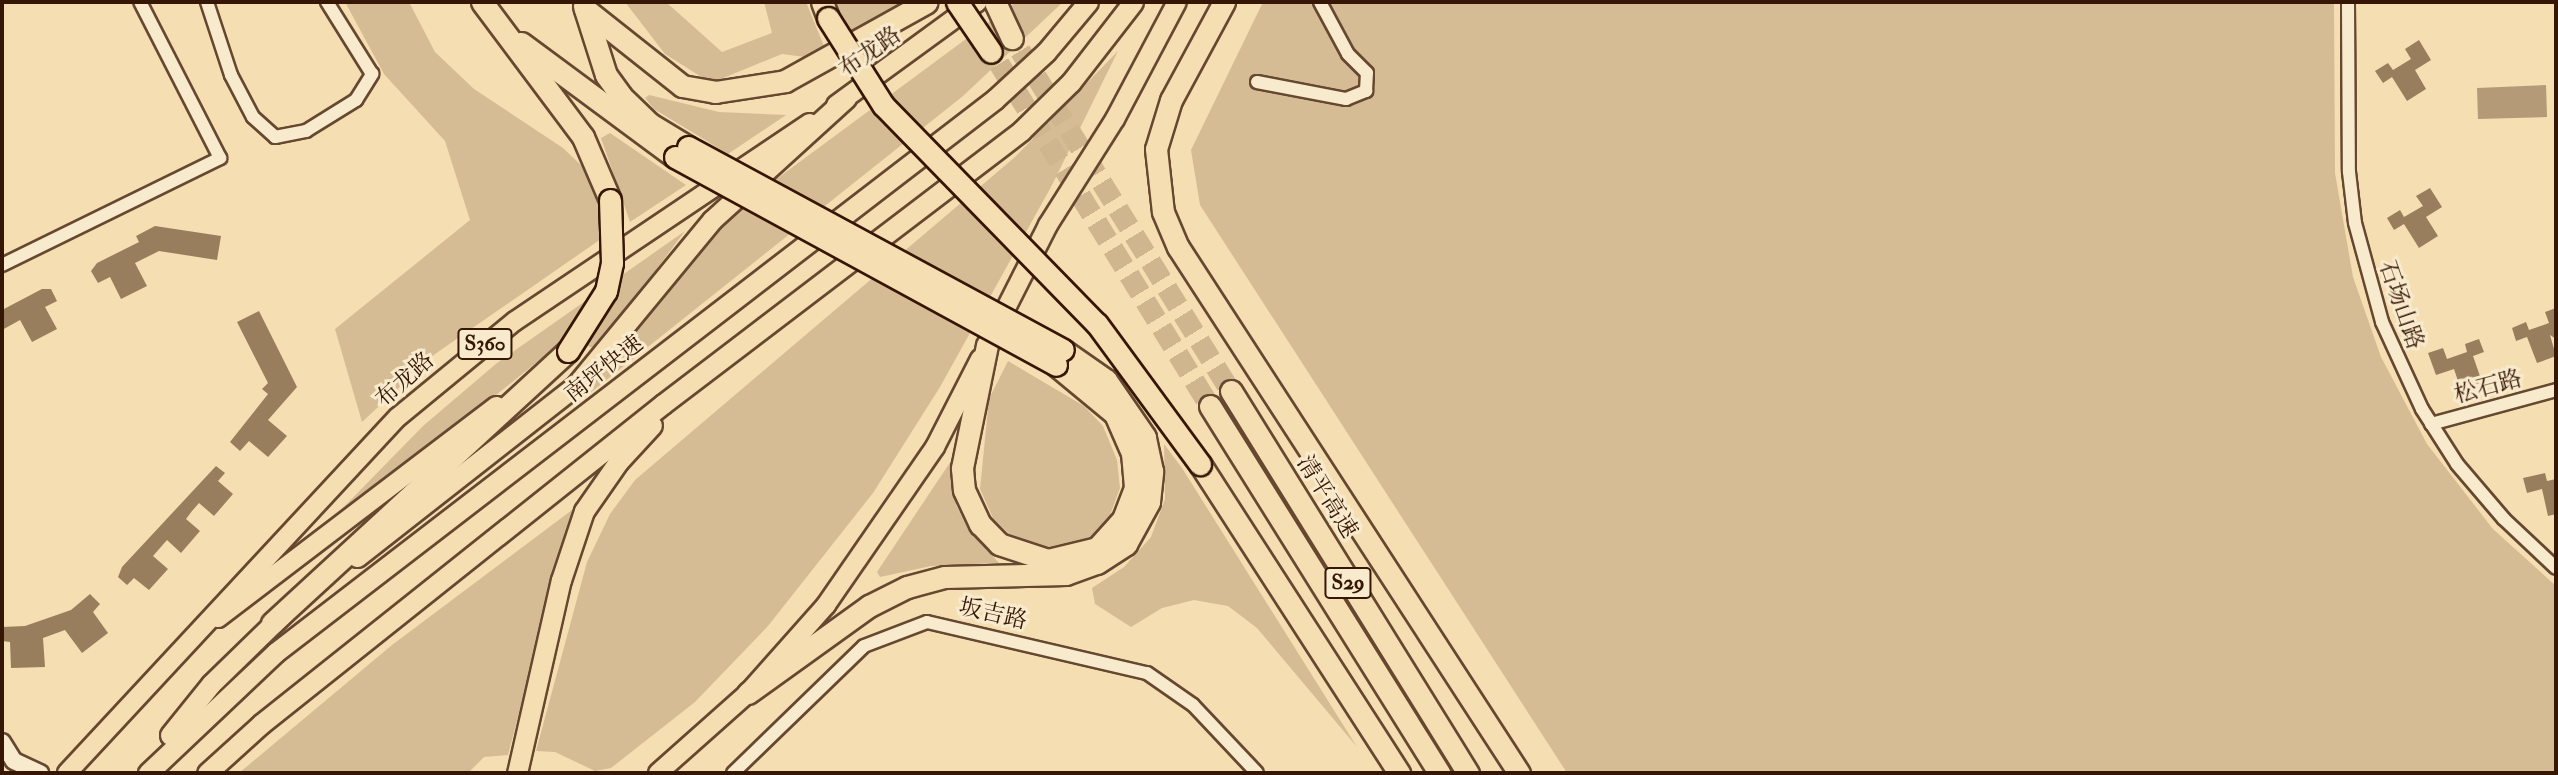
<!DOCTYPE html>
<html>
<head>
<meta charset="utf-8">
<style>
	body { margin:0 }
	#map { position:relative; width:2558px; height:775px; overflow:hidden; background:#f5deb2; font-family:"IM FELL Double Pica","Noto Serif SC",serif }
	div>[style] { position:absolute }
	.green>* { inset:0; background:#d5bc94 }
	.water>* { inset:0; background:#b49a77 }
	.building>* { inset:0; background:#997e5e }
	.motorway-tunnel>* { height:21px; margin-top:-10.5px; transform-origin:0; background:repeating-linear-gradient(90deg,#cfb68f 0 21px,transparent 0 31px) }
	.roads { filter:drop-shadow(2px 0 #664830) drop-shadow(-2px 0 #664830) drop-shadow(0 2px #664830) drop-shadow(0 -2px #664830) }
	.minor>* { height:12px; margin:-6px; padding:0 6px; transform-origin:6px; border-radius:6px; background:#f8eacd }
	.secondary>* { height:16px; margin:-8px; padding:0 8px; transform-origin:8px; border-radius:8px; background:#f8eacd }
	.primary>* { height:18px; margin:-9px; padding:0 9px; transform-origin:9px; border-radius:9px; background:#f5deb2 }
	.trunk>* { height:19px; margin:-9.5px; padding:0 9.5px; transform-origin:9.5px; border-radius:9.5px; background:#f5deb2 }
	.motorway>* { height:21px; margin:-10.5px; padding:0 10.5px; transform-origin:10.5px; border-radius:10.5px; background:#f5deb2 }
	.bridges { filter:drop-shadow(2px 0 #361604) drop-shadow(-2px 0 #361604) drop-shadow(0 2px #361604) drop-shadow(0 -2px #361604) }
	.motorway-bridge>* { height:21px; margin:-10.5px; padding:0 10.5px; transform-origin:10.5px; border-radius:10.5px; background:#f5deb2 }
	span { translate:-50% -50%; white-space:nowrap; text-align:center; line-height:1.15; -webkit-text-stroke:6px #f8eacd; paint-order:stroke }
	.shield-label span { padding:2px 5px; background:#f8eacd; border:2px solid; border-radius:5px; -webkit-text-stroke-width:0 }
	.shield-label { font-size:21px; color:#361604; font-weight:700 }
	.street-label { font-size:23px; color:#361604 }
	.frame { position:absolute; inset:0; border:4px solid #361604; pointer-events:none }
</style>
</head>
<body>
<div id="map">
	<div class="green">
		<i style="clip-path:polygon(345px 2px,409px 2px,435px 52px,474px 89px,563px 148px,584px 168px,600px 200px,601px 239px,435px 354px,362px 422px,335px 329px,470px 220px,445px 141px,384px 74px)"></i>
		<i style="clip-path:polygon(625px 2px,666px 2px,722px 52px,772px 33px,764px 2px,806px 2px,824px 46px,813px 58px,782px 54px,711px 83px,665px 54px)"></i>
		<i style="clip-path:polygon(833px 2px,904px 2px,848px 35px)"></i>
		<i style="clip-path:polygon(1016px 2px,1063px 2px,963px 96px,580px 401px,732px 212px)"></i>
		<i style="clip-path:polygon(1263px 2px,2334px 2px,2335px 173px,2353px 277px,2381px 357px,2427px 444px,2493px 529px,2556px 586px,2556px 773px,1567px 773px,1200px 205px,1191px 150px)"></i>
		<i style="clip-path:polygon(1118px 51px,1051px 187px,940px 387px,873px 493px,768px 626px,695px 702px,611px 768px,595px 771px,555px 752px,536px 751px,587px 562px,610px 514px,635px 480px,1015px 157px)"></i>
		<i style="clip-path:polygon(649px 95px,719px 112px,786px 115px,728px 154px,654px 109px,645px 98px)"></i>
		<i style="clip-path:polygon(610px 133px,686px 185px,630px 222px,601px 138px)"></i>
		<i style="clip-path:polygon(685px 231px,596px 350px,569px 336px,421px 456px,333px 518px,423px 426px,497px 363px)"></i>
		<i style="clip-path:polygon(1008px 361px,1084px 406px,1103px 426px,1117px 460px,1120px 488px,1110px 515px,1089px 538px,1072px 545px,1049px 548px,1009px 534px,993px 518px,980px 489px,989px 399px)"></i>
		<i style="clip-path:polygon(1164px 444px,1182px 468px,1357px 747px,1257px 628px,1228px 606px,1194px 600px,1162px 608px,1131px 627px,1095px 604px,1092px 588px,1124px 567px,1151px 537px,1165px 499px)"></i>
		<i style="clip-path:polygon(955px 455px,956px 505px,968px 529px,999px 563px,931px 566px,880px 577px,877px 572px)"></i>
		<i style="clip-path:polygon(584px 501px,550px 594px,508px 755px,484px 757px,468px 773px,239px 773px,392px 645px)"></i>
	</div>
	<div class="water">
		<i style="clip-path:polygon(2546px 85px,2547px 117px,2478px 119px,2477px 88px)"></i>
	</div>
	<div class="building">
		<i style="clip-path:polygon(2419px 40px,2431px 60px,2415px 70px,2426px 89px,2407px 101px,2392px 77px,2383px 83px,2375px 71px,2388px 63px,2393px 70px,2411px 59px,2405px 49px)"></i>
		<i style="clip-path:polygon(2430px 188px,2442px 207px,2426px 217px,2438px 236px,2419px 248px,2404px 224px,2394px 230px,2387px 218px,2400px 210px,2404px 217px,2423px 206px,2416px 196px)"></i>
		<i style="clip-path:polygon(155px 226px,221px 236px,217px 260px,159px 251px,135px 263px,147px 286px,121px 299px,110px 277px,98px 283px,91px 271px,97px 263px,139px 242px,136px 236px)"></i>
		<i style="clip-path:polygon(42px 289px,51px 289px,57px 301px,45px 307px,57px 329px,32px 342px,20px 320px,2px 330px,2px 310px)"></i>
		<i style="clip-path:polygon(2556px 308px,2556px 339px,2550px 335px,2556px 356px,2537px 363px,2527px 337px,2516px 341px,2512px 328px,2526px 322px,2529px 330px,2549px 323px,2545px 312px)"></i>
		<i style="clip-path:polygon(259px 311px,297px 387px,268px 420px,287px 436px,268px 457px,249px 441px,240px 451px,230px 442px,268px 394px,262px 389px,268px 383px,237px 322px)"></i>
		<i style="clip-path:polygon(2479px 339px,2484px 352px,2473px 356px,2482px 382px,2461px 390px,2454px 369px,2436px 375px,2428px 353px,2443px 348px,2447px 359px,2467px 352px,2465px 344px)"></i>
		<i style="clip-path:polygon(216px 466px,225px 473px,218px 481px,233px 494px,214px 516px,199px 503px,192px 511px,186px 519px,200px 531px,181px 553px,167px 540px,153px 556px,168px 569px,149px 590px,134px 578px,127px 585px,118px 577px,122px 567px)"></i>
		<i style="clip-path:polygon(2545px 473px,2547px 481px,2556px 479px,2556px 514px,2548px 516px,2542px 489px,2527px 493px,2523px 478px)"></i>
		<i style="clip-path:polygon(90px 594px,100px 604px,93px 612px,108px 633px,82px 653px,65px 630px,43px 638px,45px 667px,11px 668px,10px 642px,2px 641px,2px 627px,25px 626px,71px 610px)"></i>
	</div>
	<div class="motorway-tunnel">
		<i style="left:1004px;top:24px;width:432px;rotate:58.3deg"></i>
		<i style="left:983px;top:37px;width:433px;rotate:58.4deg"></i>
	</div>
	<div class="roads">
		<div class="minor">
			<i style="left:207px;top:2px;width:77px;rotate:71.8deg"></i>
			<i style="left:231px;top:75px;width:47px;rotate:62.4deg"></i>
			<i style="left:253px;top:117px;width:30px;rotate:42deg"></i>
			<i style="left:275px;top:137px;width:32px;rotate:-11deg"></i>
			<i style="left:306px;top:131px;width:59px;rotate:-31.8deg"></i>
			<i style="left:356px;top:100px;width:31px;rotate:-58deg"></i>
			<i style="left:372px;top:74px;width:85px;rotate:-122deg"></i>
			<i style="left:2348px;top:2px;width:170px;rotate:89.7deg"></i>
			<i style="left:2349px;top:172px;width:51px;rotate:83.3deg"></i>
			<i style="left:2355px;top:223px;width:103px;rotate:74.7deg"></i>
			<i style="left:2382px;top:322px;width:96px;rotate:65.3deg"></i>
			<i style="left:2422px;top:409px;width:65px;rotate:57.5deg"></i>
			<i style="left:2457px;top:464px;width:72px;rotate:49.5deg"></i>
			<i style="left:2504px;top:519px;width:71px;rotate:43.3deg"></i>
			<i style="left:1257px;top:82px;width:91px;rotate:10.8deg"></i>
			<i style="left:1346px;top:99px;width:22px;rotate:-22deg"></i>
			<i style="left:1366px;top:91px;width:18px;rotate:-87deg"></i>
			<i style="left:1367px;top:73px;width:27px;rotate:-135deg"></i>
			<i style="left:1348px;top:54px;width:59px;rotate:-118.3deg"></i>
			<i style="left:2px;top:265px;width:243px;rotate:-26.1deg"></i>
			<i style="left:220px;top:158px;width:175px;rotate:-117.1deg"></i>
			<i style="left:2431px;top:424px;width:130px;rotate:-15.2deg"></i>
			<i style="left:733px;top:773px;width:182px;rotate:-44.1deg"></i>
			<i style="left:864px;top:646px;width:67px;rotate:-20.9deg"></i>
			<i style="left:927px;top:622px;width:226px;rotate:13.1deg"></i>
			<i style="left:1147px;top:673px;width:56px;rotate:34.8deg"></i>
			<i style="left:1193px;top:705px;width:93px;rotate:46.7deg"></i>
		</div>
		<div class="secondary">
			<i style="left:2px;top:742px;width:22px;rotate:58deg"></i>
			<i style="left:14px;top:761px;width:29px;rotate:25deg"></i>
		</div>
		<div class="primary">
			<i style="left:836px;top:105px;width:175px;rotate:-36.1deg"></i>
			<i style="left:996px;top:328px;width:115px;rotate:-63.2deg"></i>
			<i style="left:1048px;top:225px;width:125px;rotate:-57.7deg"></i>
			<i style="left:1115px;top:119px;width:132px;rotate:-62.1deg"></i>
			<i style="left:218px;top:618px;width:350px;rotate:-37.3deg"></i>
			<i style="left:67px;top:773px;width:486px;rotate:-47.1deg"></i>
			<i style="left:398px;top:417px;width:151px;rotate:-39.4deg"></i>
			<i style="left:515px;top:321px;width:355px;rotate:-33.9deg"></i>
			<i style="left:658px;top:773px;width:120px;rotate:-41.6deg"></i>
			<i style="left:748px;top:693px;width:118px;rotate:-48.4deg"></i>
			<i style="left:826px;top:605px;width:192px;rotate:-55.4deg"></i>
			<i style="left:935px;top:447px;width:99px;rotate:-62.9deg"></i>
		</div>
		<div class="trunk">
			<i style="left:357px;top:557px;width:278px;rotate:-38.1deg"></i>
			<i style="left:576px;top:385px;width:214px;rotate:-50.5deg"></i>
			<i style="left:712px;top:220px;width:181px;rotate:-42.3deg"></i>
			<i style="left:170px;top:735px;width:65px;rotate:-51.2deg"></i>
			<i style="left:211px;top:684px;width:100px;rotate:-44.2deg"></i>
			<i style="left:148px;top:773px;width:176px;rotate:-43.4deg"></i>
			<i style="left:276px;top:652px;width:907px;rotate:-37.56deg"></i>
			<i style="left:995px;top:99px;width:69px;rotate:-42.7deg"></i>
			<i style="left:1046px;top:52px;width:65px;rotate:-50deg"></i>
			<i style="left:207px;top:773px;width:73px;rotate:-42.2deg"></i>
			<i style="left:261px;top:724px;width:514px;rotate:-38.52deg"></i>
			<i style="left:663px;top:404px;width:450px;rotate:-37.3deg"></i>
			<i style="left:1021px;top:131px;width:70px;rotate:-44.4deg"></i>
			<i style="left:1071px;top:82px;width:101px;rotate:-52.2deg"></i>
			<i style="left:517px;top:773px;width:198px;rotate:-77.2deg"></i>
			<i style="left:561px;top:580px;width:73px;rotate:-71.6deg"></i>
			<i style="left:584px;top:511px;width:60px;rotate:-55.2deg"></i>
			<i style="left:618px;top:462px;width:50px;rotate:-47.4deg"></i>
		</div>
		<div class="motorway">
			<i style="left:482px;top:2px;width:169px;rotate:53.2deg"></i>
			<i style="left:583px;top:137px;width:69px;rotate:66.8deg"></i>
			<i style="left:822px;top:2px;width:17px;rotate:69deg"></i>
			<i style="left:995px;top:2px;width:40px;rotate:65deg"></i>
			<i style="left:1224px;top:2px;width:111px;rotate:118.4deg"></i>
			<i style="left:1171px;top:100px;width:51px;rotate:107deg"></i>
			<i style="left:1156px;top:149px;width:63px;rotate:83.7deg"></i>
			<i style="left:1163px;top:212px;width:38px;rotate:67deg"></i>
			<i style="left:1178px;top:247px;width:627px;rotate:57.05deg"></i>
			<i style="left:584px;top:6px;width:72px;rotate:72.3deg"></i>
			<i style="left:606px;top:75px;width:26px;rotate:54deg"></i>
			<i style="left:621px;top:96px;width:40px;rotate:44deg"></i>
			<i style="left:650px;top:124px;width:44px;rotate:31.2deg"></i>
			<i style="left:585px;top:9px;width:124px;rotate:38.4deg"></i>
			<i style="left:682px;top:86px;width:34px;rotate:10deg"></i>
			<i style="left:715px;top:92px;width:71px;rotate:-8.9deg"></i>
			<i style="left:785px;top:81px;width:162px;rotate:-29.1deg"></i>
			<i style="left:521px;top:43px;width:192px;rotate:36.5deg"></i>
			<i style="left:987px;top:345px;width:126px;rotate:101.5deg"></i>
			<i style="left:962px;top:468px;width:22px;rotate:85deg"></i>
			<i style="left:964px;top:490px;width:38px;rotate:65deg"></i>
			<i style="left:980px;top:524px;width:28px;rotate:46deg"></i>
			<i style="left:999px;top:544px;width:52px;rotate:18.1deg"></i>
			<i style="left:1048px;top:560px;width:50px;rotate:-13.8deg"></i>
			<i style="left:1097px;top:548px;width:39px;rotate:-48deg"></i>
			<i style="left:1123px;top:519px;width:34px;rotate:-69deg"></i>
			<i style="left:1135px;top:487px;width:34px;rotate:-95deg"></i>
			<i style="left:1132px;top:453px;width:43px;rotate:-113.6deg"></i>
			<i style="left:1115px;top:414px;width:77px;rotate:-140.3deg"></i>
			<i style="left:1231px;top:391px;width:450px;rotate:58.2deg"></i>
			<i style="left:1210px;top:406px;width:433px;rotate:58deg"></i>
			<i style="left:1200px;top:464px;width:368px;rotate:57.2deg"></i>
			<i style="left:272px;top:623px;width:402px;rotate:-42.6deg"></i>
			<i style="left:748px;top:693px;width:149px;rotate:-35.7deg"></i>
			<i style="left:869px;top:606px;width:42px;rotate:-26.6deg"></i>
			<i style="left:907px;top:587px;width:39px;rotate:-15deg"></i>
			<i style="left:945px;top:577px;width:121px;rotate:-1.4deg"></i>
			<i style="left:1066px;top:574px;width:33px;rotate:-20deg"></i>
			<i style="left:1097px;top:563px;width:35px;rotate:-33deg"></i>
			<i style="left:1126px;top:544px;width:48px;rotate:-61.3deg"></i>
			<i style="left:1149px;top:502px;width:31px;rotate:-84deg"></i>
			<i style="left:1152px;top:471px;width:35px;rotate:-102deg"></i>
			<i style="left:1145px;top:437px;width:69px;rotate:-124.4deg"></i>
			<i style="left:1106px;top:380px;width:52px;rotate:-145.1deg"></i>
		</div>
	</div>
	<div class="bridges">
		<div class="motorway-bridge">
			<i style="left:957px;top:2px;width:60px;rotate:55.8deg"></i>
			<i style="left:828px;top:18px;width:103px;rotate:57.7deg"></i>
			<i style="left:883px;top:105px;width:306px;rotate:45.7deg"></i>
			<i style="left:1097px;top:324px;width:174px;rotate:53.7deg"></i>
			<i style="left:688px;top:147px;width:426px;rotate:28.4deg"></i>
			<i style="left:675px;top:157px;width:434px;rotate:28.6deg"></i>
			<i style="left:568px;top:351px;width:71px;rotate:-57.7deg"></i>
			<i style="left:606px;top:291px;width:29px;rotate:-78deg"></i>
			<i style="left:612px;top:263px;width:63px;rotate:-91.8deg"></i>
		</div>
	</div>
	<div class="shield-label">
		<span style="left:485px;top:344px">S360</span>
		<span style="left:1348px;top:583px">S29</span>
	</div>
	<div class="street-label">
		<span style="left:870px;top:52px;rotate:-35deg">布龙路</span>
		<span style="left:2401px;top:305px;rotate:71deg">石场山路</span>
		<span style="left:604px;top:369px;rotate:-38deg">南坪快速</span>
		<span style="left:405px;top:380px;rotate:-42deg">布龙路</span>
		<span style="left:2488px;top:387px;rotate:-15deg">松石路</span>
		<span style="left:1327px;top:497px;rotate:58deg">清平高速</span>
		<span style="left:993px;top:614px;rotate:13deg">坂吉路</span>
	</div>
	<div class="frame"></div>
</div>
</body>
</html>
